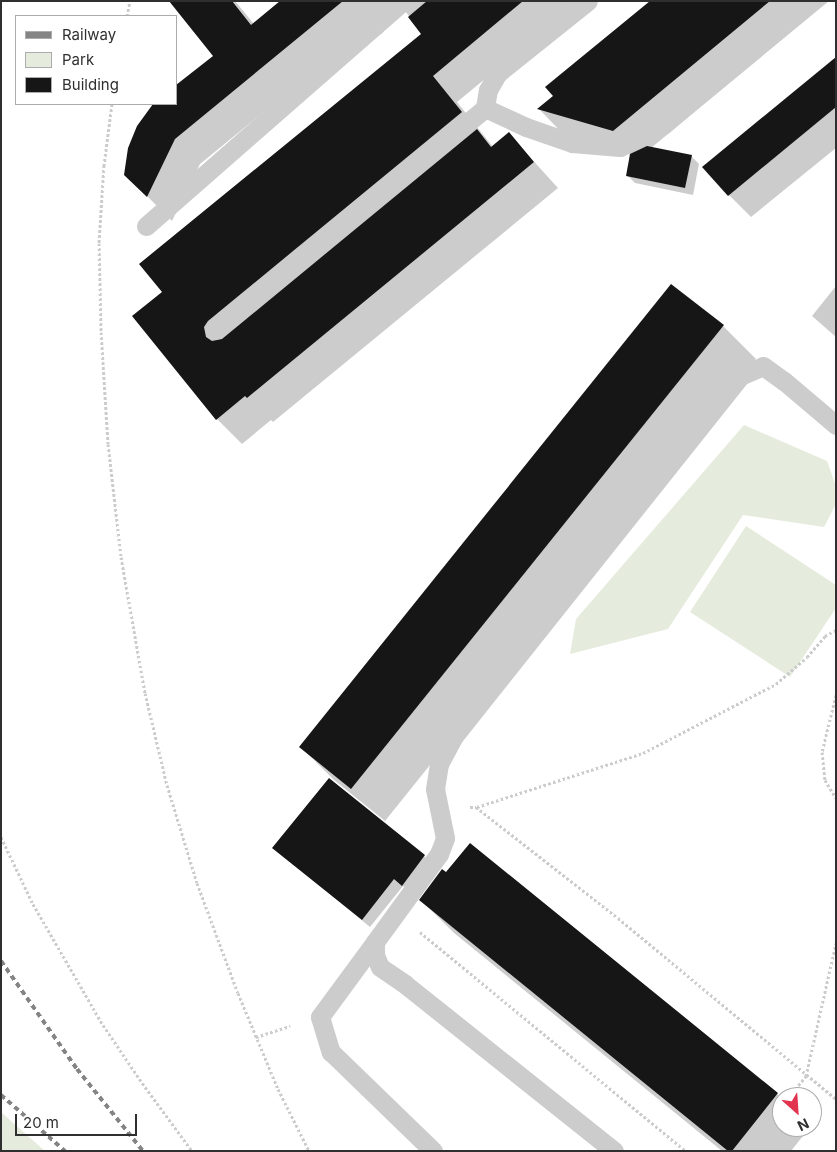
<!DOCTYPE html>
<html>
<head>
<meta charset="utf-8">
<style>
	body { margin:0 }
	#map { position:relative; width:837px; height:1152px; overflow:hidden; background:#fff; font-family:Inter,sans-serif }
	div>[style] { position:absolute }
	.green>* { inset:0; background:#e6ecdd }
	.shadow>* { inset:0; background:#0003 }
	.building>* { inset:0; background:#161616 }
	.path>* { height:3px; margin-top:-1.5px; transform-origin:0; background:repeating-linear-gradient(90deg,#ccc 0 2.5px,transparent 0 5px) }
	.service>* { height:19px; margin:-9.5px; padding:0 9.5px; transform-origin:9.5px; border-radius:9.5px; background:#ccc }
	.rail>* { height:4px; margin-top:-2px; transform-origin:0; background:repeating-linear-gradient(90deg,#848484 0 5px,transparent 0 9px) }
	span { translate:-50% -50%; white-space:nowrap; text-align:center; line-height:1.15; -webkit-text-stroke:5px #fff; paint-order:stroke }
	.frame { position:absolute; inset:0; border:2px solid #2f2f2f; pointer-events:none }
	.legend { position:absolute; left:15px; top:15px; width:162px; height:90px; box-sizing:border-box; background:#fff; border:1px solid #acacac; margin:0; padding:6px 9px; list-style:none; font-size:15px; color:#2f2f2f }
	.legend li { display:flex; align-items:center; gap:10px; height:25px }
	.legend b { width:25px; border:1px solid #acacac }
	.north { position:absolute; left:772px; top:1087px; width:50px; height:50px; box-sizing:border-box; background:#fff; border:1px solid #acacac; border-radius:50%; rotate:154deg; font-size:14px; font-weight:700; line-height:20px; text-align:center; color:#2f2f2f }
	.north::after { content:''; display:block; margin:auto; width:18px; height:22px; background:#e2344e; clip-path:polygon(50% 0,100% 100%,50% 72%,0 100%) }
	.scale { position:absolute; left:15px; top:1114px; width:122px; height:22px; box-sizing:border-box; border:2px solid #2f2f2f; border-top:0; padding-left:6px; font-size:15px; line-height:18px; white-space:nowrap; color:#2f2f2f; -webkit-text-stroke:4px #fff; paint-order:stroke }
</style>
</head>
<body>
<div id="map">
	<div class="green">
		<i style="clip-path:polygon(744px 425px,827px 461px,836px 486px,836px 504px,824px 527px,743px 515px,668px 629px,570px 654px,576px 619px)"></i>
		<i style="clip-path:polygon(746px 526px,836px 585px,836px 608px,790px 677px,690px 612px)"></i>
		<i style="clip-path:polygon(1px 1112px,45px 1151px,1px 1151px)"></i>
	</div>
	<div class="shadow">
		<i style="clip-path:polygon(170px 1px,235px 1px,254px 24px,282px 1px,580px 1px,457px 102px,493px 147px,509px 134px,558px 188px,273px 422px,271px 420px,242px 444px,217px 419px,164px 292px,423px 34px,398px 2px,200px 164px,172px 221px,125px 174px,151px 108px,155px 104px,176px 104px,214px 56px)"></i>
		<i style="clip-path:polygon(652px 1px,829px 1px,651px 148px,691px 156px,699px 164px,693px 195px,635px 183px,627px 175px,632px 155px,565px 136px,539px 109px)"></i>
		<i style="clip-path:polygon(836px 58px,836px 148px,751px 217px,729px 195px)"></i>
		<i style="clip-path:polygon(836px 286px,836px 337px,812px 316px)"></i>
		<i style="clip-path:polygon(723px 326px,756px 359px,385px 821px,334px 780px,301px 747px)"></i>
		<i style="clip-path:polygon(274px 848px,424px 856px,432px 864px,410px 893px,403px 886px,370px 927px)"></i>
		<i style="clip-path:polygon(421px 900px,777px 1094px,782px 1099px,782px 1127px,810px 1127px,791px 1151px,722px 1151px,454px 933px)"></i>
	</div>
	<div class="building">
		<i style="clip-path:polygon(169px 1px,232px 1px,251px 25px,280px 1px,343px 1px,175px 139px,147px 197px,124px 175px,128px 148px,137px 126px,153px 104px,176px 104px,176px 85px,213px 56px)"></i>
		<i style="clip-path:polygon(427px 1px,523px 1px,433px 76px,462px 112px,208px 321px,204px 327px,206px 337px,212px 341px,222px 339px,477px 129px,491px 147px,509px 132px,534px 162px,247px 398px,245px 396px,216px 420px,132px 316px,162px 292px,139px 264px,421px 34px,408px 17px)"></i>
		<i style="clip-path:polygon(650px 1px,770px 1px,613px 131px,537px 109px,553px 96px,545px 87px)"></i>
		<i style="clip-path:polygon(836px 57px,836px 107px,728px 196px,702px 167px)"></i>
		<i style="clip-path:polygon(647px 146px,692px 155px,685px 188px,626px 176px,630px 154px)"></i>
		<i style="clip-path:polygon(671px 284px,724px 325px,351px 789px,299px 747px)"></i>
		<i style="clip-path:polygon(329px 778px,425px 855px,402px 886px,394px 879px,362px 920px,272px 848px)"></i>
		<i style="clip-path:polygon(470px 843px,778px 1093px,732px 1151px,728px 1151px,419px 900px,442px 869px,446px 872px)"></i>
	</div>
	<div class="path">
		<i style="left:127px;top:16px;width:15px;rotate:-79deg"></i>
		<i style="left:112px;top:104px;width:62px;rotate:97.5deg"></i>
		<i style="left:104px;top:165px;width:78px;rotate:93.7deg"></i>
		<i style="left:99px;top:243px;width:89px;rotate:88.7deg"></i>
		<i style="left:101px;top:332px;width:112px;rotate:86.4deg"></i>
		<i style="left:108px;top:444px;width:114px;rotate:83.4deg"></i>
		<i style="left:121px;top:557px;width:138px;rotate:80deg"></i>
		<i style="left:145px;top:693px;width:95px;rotate:76.6deg"></i>
		<i style="left:167px;top:785px;width:102px;rotate:73deg"></i>
		<i style="left:197px;top:883px;width:117px;rotate:69.6deg"></i>
		<i style="left:238px;top:993px;width:104px;rotate:67.4deg"></i>
		<i style="left:278px;top:1089px;width:69px;rotate:63.4deg"></i>
		<i style="left:693px;top:364px;width:14px;rotate:45deg"></i>
		<i style="left:836px;top:695px;width:59px;rotate:103.8deg"></i>
		<i style="left:822px;top:752px;width:28px;rotate:84deg"></i>
		<i style="left:825px;top:780px;width:21px;rotate:59deg"></i>
		<i style="left:383px;top:750px;width:32px;rotate:41deg"></i>
		<i style="left:470px;top:807px;width:6px"></i>
		<i style="left:476px;top:807px;width:180px;rotate:38deg"></i>
		<i style="left:618px;top:918px;width:283px;rotate:39.7deg"></i>
		<i style="left:477px;top:807px;width:175px;rotate:-18deg"></i>
		<i style="left:643px;top:753px;width:150px;rotate:-27.4deg"></i>
		<i style="left:776px;top:684px;width:41px;rotate:-41.1deg"></i>
		<i style="left:807px;top:657px;width:28px;rotate:-49deg"></i>
		<i style="left:825px;top:636px;width:13px;rotate:-29deg"></i>
		<i style="left:1px;top:837px;width:74px;rotate:64.5deg"></i>
		<i style="left:33px;top:904px;width:140px;rotate:60deg"></i>
		<i style="left:103px;top:1025px;width:75px;rotate:55.9deg"></i>
		<i style="left:145px;top:1087px;width:79px;rotate:53.7deg"></i>
		<i style="left:420px;top:932px;width:345px;rotate:39.5deg"></i>
		<i style="left:256px;top:1037px;width:36px;rotate:-18deg"></i>
		<i style="left:789px;top:1097px;width:27px;rotate:-51deg"></i>
		<i style="left:806px;top:1076px;width:136px;rotate:-77.3deg"></i>
		<i style="left:745px;top:1151px;width:58px;rotate:-50.6deg"></i>
	</div>
	<div class="service">
		<i style="left:355px;top:1px;width:32px;rotate:51deg"></i>
		<i style="left:485px;top:108px;width:18px;rotate:-81deg"></i>
		<i style="left:488px;top:90px;width:20px;rotate:-60deg"></i>
		<i style="left:498px;top:73px;width:115px;rotate:-38.7deg"></i>
		<i style="left:146px;top:226px;width:342px;rotate:-41.2deg"></i>
		<i style="left:215px;top:330px;width:350px;rotate:-39.4deg"></i>
		<i style="left:485px;top:108px;width:45px;rotate:24.9deg"></i>
		<i style="left:526px;top:127px;width:49px;rotate:19.2deg"></i>
		<i style="left:572px;top:143px;width:48px;rotate:4.8deg"></i>
		<i style="left:620px;top:147px;width:48px;rotate:-27.1deg"></i>
		<i style="left:663px;top:125px;width:192px;rotate:-40.3deg"></i>
		<i style="left:375px;top:942px;width:93px;rotate:126.3deg"></i>
		<i style="left:320px;top:1017px;width:37px;rotate:73deg"></i>
		<i style="left:331px;top:1052px;width:142px;rotate:44.1deg"></i>
		<i style="left:614px;top:1151px;width:268px;rotate:-141.4deg"></i>
		<i style="left:405px;top:984px;width:30px;rotate:-146deg"></i>
		<i style="left:380px;top:967px;width:13px;rotate:-113deg"></i>
		<i style="left:375px;top:955px;width:13px;rotate:-90deg"></i>
		<i style="left:375px;top:942px;width:109px;rotate:-54deg"></i>
		<i style="left:439px;top:854px;width:17px;rotate:-69deg"></i>
		<i style="left:445px;top:838px;width:50px;rotate:-101.5deg"></i>
		<i style="left:435px;top:789px;width:25px;rotate:-81deg"></i>
		<i style="left:439px;top:764px;width:32px;rotate:-62deg"></i>
		<i style="left:454px;top:736px;width:460px;rotate:-51.5deg"></i>
		<i style="left:740px;top:376px;width:25px;rotate:-23deg"></i>
		<i style="left:763px;top:366px;width:26px;rotate:36deg"></i>
		<i style="left:784px;top:381px;width:68px;rotate:40.2deg"></i>
	</div>
	<div class="rail">
		<i style="left:1px;top:961px;width:132px;rotate:54.9deg"></i>
		<i style="left:77px;top:1069px;width:105px;rotate:51.2deg"></i>
		<i style="left:1px;top:1095px;width:85px;rotate:41.2deg"></i>
	</div>
	<div class="frame"></div>
	<ul class="legend">
	<li><b style="height:6px;background:#848484"></b>Railway</li>
	<li><b style="height:14px;background:#e6ecdd"></b>Park</li>
	<li><b style="height:14px;background:#161616"></b>Building</li>
	</ul>
	<div class="north">N</div>
	<div class="scale">20 m</div>
</div>
</body>
</html>
